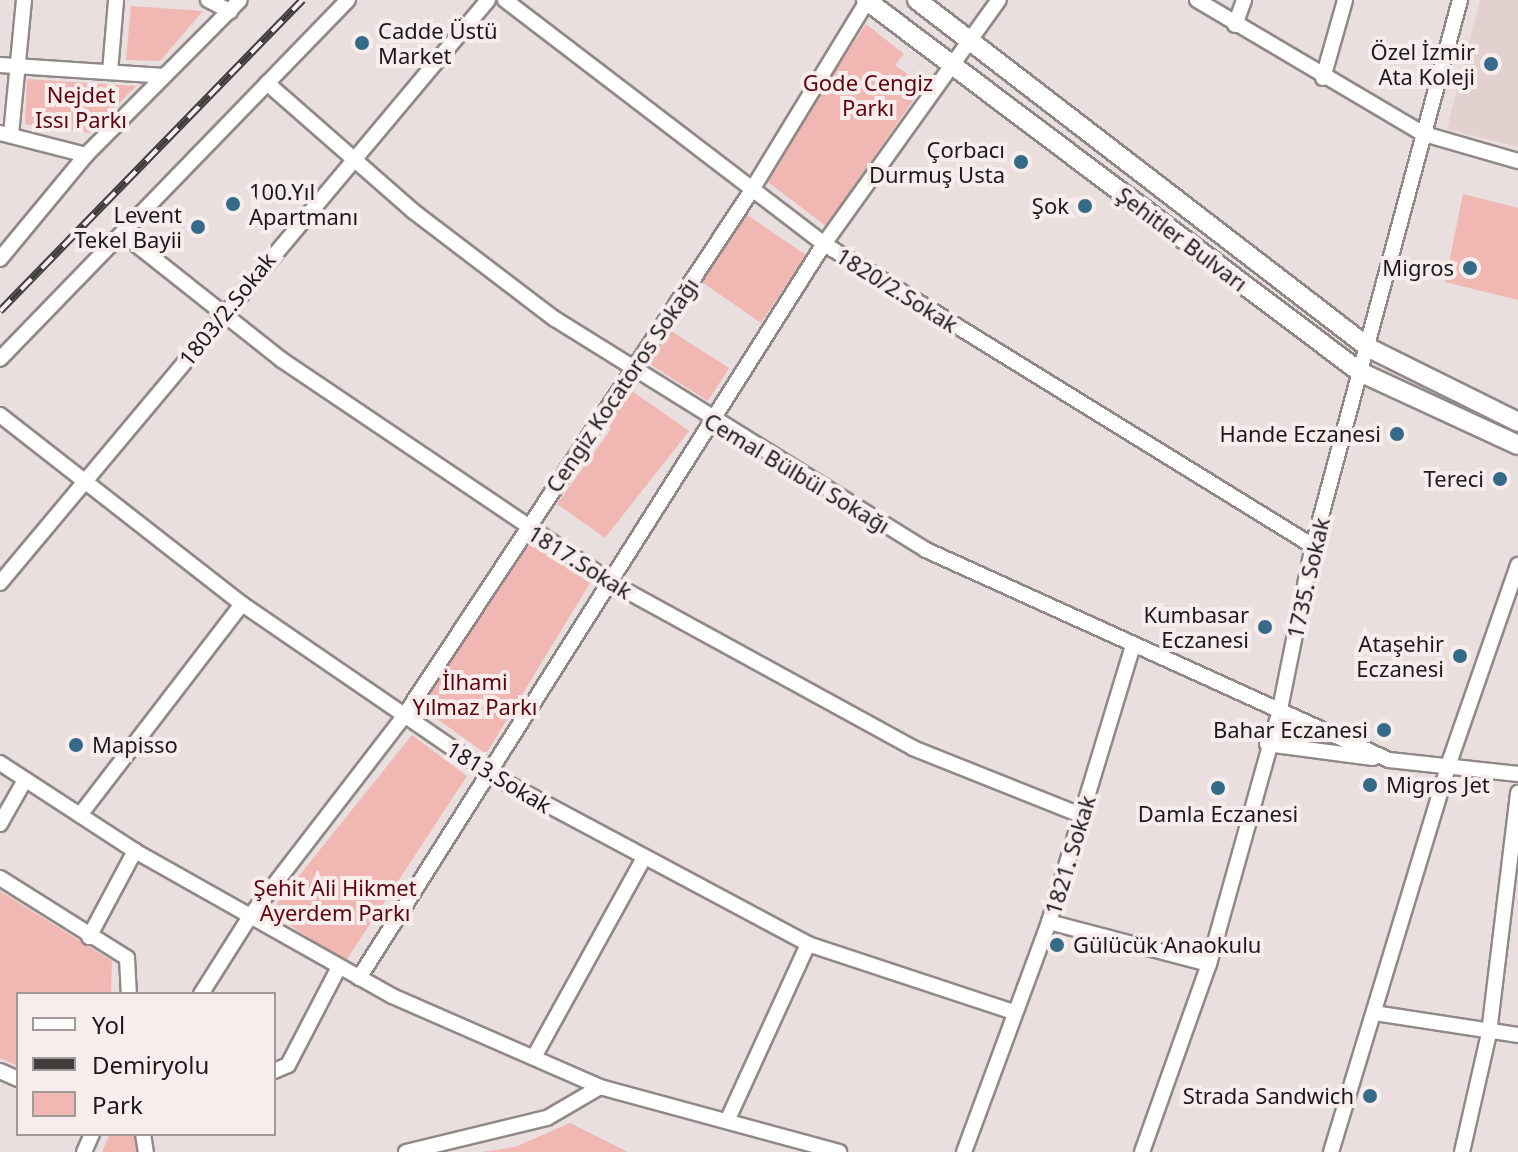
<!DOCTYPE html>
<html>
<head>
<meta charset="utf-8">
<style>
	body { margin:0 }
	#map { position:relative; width:1518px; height:1152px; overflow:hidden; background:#e9dfdf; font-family:"Noto Sans",sans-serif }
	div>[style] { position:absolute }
	.built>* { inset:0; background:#e3d1d0 }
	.green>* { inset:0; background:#f1b7b2 }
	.roads { filter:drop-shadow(2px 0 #918988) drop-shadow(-2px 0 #918988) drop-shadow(0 2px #918988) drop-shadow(0 -2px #918988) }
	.minor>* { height:14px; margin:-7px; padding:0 7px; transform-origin:7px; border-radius:7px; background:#fff }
	.tertiary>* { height:18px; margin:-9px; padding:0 9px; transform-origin:9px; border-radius:9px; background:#fff }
	.rail>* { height:8px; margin-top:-4px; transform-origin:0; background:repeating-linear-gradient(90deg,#f6edec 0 15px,#423d3d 0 30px); box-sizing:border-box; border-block:2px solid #423d3d }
	.dots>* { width:22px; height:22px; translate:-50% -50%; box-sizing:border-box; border:4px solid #f6edec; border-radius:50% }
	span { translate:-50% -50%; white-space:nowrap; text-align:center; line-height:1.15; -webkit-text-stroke:8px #f6edec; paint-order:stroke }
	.poi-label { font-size:22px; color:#1e1a1a }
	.left { translate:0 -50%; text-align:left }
	.right { translate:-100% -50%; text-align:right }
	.park-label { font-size:22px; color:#5e050f }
	.street-label { font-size:22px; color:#1e1a1a }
	.legend { position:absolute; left:16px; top:992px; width:260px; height:144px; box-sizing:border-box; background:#f6edec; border:2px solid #a09998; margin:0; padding:10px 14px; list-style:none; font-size:24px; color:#1e1a1a }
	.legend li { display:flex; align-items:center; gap:16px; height:40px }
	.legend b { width:40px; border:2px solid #a09998 }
</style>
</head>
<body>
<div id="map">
	<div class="built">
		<i style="clip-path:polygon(1480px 0,1518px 0,1518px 147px,1447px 129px)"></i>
	</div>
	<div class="green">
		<i style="clip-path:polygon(131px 6px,203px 11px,160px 61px,126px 60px)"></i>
		<i style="clip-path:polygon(866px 24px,904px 54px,895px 65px,923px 86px,826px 226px,764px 179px)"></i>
		<i style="clip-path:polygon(27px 79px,136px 86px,90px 133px,25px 124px)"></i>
		<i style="clip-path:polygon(1463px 194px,1518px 208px,1518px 300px,1445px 282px)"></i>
		<i style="clip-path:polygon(747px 215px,806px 255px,761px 323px,702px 282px)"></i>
		<i style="clip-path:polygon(671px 331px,729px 368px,708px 401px,648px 363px)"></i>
		<i style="clip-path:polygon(629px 389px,689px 431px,605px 538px,557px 504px,611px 429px,605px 424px)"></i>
		<i style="clip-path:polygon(526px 541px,590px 583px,486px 754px,418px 705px)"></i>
		<i style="clip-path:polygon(412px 735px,467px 776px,345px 962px,270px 912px)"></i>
		<i style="clip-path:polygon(0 891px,112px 961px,111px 994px,18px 994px,18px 1066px,0 1058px)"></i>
		<i style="clip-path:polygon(570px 1123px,628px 1152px,482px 1152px,515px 1147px)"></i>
		<i style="clip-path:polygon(110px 1134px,138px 1134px,141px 1152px,102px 1152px)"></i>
	</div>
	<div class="roads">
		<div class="minor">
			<i style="left:208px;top:0;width:25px;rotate:27deg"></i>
			<i style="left:505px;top:0;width:402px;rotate:37.4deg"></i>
			<i style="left:824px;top:244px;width:575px;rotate:31.7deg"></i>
			<i style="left:1197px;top:0;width:264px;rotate:30.6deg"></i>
			<i style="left:1424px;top:134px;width:98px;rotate:16deg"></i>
			<i style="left:1235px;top:25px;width:27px;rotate:-70deg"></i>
			<i style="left:0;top:65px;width:164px;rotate:3.8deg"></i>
			<i style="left:110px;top:72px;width:72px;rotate:-85.2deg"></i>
			<i style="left:1323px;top:78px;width:81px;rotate:-74.2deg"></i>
			<i style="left:267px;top:83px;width:194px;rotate:41.2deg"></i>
			<i style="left:413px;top:211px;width:178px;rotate:37.3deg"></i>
			<i style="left:555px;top:319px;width:437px;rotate:31.9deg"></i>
			<i style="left:926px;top:550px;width:508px;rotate:24.4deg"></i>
			<i style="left:1389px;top:760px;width:130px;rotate:6.2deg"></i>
			<i style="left:0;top:133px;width:89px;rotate:14.3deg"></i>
			<i style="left:11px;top:135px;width:136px;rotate:-84.5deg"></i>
			<i style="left:123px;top:234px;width:203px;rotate:38.4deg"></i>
			<i style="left:282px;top:360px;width:398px;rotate:34deg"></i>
			<i style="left:612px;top:583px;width:343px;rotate:28.7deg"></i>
			<i style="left:913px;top:748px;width:183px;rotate:21.8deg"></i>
			<i style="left:0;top:259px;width:135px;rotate:-50.4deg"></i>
			<i style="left:86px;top:155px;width:218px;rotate:-45.2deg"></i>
			<i style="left:0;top:359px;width:500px;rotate:-45.9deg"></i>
			<i style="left:0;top:415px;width:307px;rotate:38deg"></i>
			<i style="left:242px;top:604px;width:301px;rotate:34.4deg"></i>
			<i style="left:490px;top:774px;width:361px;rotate:28.1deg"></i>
			<i style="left:808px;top:944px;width:217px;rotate:18.3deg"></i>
			<i style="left:0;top:583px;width:760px;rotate:-50.07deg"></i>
			<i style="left:1267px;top:744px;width:107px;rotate:7.5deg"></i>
			<i style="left:0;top:763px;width:161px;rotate:33.1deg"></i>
			<i style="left:135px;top:851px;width:295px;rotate:29.4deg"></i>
			<i style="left:392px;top:996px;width:227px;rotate:23.6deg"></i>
			<i style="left:600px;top:1087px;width:248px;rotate:15.2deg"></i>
			<i style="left:80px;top:815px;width:266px;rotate:-52.5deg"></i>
			<i style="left:0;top:824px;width:51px;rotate:-60.4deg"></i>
			<i style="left:0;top:878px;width:150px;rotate:32.2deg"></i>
			<i style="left:127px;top:958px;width:36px;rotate:87deg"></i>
			<i style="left:1049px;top:922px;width:165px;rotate:14.7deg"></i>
			<i style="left:89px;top:937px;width:98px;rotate:-61.9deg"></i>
			<i style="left:359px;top:978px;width:869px;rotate:-57.65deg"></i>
			<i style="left:824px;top:244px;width:300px;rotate:-54.4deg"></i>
			<i style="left:201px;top:994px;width:93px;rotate:-57.7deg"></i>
			<i style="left:251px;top:915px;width:251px;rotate:-52.4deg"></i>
			<i style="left:404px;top:716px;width:627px;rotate:-56.51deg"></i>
			<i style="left:750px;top:193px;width:225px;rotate:-58.6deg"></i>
			<i style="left:1374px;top:1013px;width:146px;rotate:8.7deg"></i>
			<i style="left:534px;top:1057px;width:224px;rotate:-61.1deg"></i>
			<i style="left:0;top:1071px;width:20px;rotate:24deg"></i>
			<i style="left:274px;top:1071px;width:15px;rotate:-23deg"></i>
			<i style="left:288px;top:1065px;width:110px;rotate:-62.5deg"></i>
			<i style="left:728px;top:1119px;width:192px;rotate:-65.4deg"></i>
			<i style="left:143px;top:1134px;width:18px;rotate:81deg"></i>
			<i style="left:84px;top:1152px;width:20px;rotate:-66deg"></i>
			<i style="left:406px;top:1152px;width:145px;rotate:-13.6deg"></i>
			<i style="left:547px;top:1118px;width:61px;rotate:-30.3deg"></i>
			<i style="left:964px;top:1152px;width:245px;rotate:-69.7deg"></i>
			<i style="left:1049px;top:922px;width:289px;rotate:-73.1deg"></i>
			<i style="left:1142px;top:1152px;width:200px;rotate:-70.4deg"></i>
			<i style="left:1209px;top:964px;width:265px;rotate:-74.4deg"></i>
			<i style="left:1280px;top:709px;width:166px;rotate:-78.6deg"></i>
			<i style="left:1313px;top:546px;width:565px;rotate:-74.93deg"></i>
			<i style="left:1331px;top:1152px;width:403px;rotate:-73.1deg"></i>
			<i style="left:1448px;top:766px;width:213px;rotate:-70.8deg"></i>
			<i style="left:1462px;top:1152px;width:122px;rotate:-77.2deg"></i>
			<i style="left:1489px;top:1033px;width:242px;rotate:-83.1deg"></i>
		</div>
		<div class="tertiary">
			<i style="left:866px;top:0;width:618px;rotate:36.98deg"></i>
			<i style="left:1360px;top:372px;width:174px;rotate:24.8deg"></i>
			<i style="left:917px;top:0;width:570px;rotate:37.59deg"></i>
			<i style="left:1369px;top:348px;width:166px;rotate:26.4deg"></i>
		</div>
	</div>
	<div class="rail">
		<i style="left:0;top:311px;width:434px;rotate:-45.8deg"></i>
	</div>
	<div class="dots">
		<i style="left:362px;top:43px;background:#356b87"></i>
		<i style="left:1491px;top:64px;background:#356b87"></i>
		<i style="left:1021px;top:162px;background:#356b87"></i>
		<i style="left:233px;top:204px;background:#356b87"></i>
		<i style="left:1085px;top:206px;background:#356b87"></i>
		<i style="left:198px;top:227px;background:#356b87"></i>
		<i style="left:1470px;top:268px;background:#356b87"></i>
		<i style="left:1397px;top:434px;background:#356b87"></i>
		<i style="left:1500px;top:479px;background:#356b87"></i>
		<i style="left:1265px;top:627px;background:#356b87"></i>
		<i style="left:1460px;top:656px;background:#356b87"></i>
		<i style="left:1384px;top:730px;background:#356b87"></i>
		<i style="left:76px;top:745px;background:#356b87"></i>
		<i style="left:1370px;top:785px;background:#356b87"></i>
		<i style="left:1218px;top:788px;background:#356b87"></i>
		<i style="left:1057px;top:945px;background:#356b87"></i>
		<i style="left:1370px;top:1096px;background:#356b87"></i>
	</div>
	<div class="poi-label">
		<span class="left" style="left:378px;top:43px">Cadde Üstü<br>Market</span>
		<span class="right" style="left:1475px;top:64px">Özel İzmir<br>Ata Koleji</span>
		<span class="right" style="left:1005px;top:162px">Çorbacı<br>Durmuş Usta</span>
		<span class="left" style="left:249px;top:204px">100.Yıl<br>Apartmanı</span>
		<span class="right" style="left:1069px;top:206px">Şok</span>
		<span class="right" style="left:182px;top:227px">Levent<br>Tekel Bayii</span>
		<span class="right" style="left:1454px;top:268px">Migros</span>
		<span class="right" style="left:1381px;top:434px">Hande Eczanesi</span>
		<span class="right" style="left:1484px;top:479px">Tereci</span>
		<span class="right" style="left:1249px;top:627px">Kumbasar<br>Eczanesi</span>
		<span class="right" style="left:1444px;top:656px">Ataşehir<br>Eczanesi</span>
		<span class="right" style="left:1368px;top:730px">Bahar Eczanesi</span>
		<span class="left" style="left:92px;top:745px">Mapisso</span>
		<span class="left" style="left:1386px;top:785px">Migros Jet</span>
		<span style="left:1218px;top:814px">Damla Eczanesi</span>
		<span class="left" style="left:1073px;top:945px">Gülücük Anaokulu</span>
		<span class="right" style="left:1354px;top:1096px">Strada Sandwich</span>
	</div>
	<div class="park-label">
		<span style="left:868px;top:95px">Gode Cengiz<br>Parkı</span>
		<span style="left:81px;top:107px">Nejdet<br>Issı Parkı</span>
		<span style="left:475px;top:694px">İlhami<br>Yılmaz Parkı</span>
		<span style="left:335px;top:900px">Şehit Ali Hikmet<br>Ayerdem Parkı</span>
	</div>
	<div class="street-label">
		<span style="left:1182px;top:239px;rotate:37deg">Şehitler Bulvarı</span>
		<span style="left:897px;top:290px;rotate:32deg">1820/2.Sokak</span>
		<span style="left:227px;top:309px;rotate:-51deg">1803/2.Sokak</span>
		<span style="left:622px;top:385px;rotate:-56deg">Cengiz Kocatoros Sokağı</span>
		<span style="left:797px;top:473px;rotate:31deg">Cemal Bülbül Sokağı</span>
		<span style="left:580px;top:562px;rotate:32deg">1817.Sokak</span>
		<span style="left:1308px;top:578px;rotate:-77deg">1735. Sokak</span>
		<span style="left:499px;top:777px;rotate:31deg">1813.Sokak</span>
		<span style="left:1070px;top:855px;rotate:-73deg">1821. Sokak</span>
	</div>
	<ul class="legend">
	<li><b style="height:10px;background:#fff"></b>Yol</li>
	<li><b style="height:10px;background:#423d3d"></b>Demiryolu</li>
	<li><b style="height:22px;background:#f1b7b2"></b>Park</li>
	</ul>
</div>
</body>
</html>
